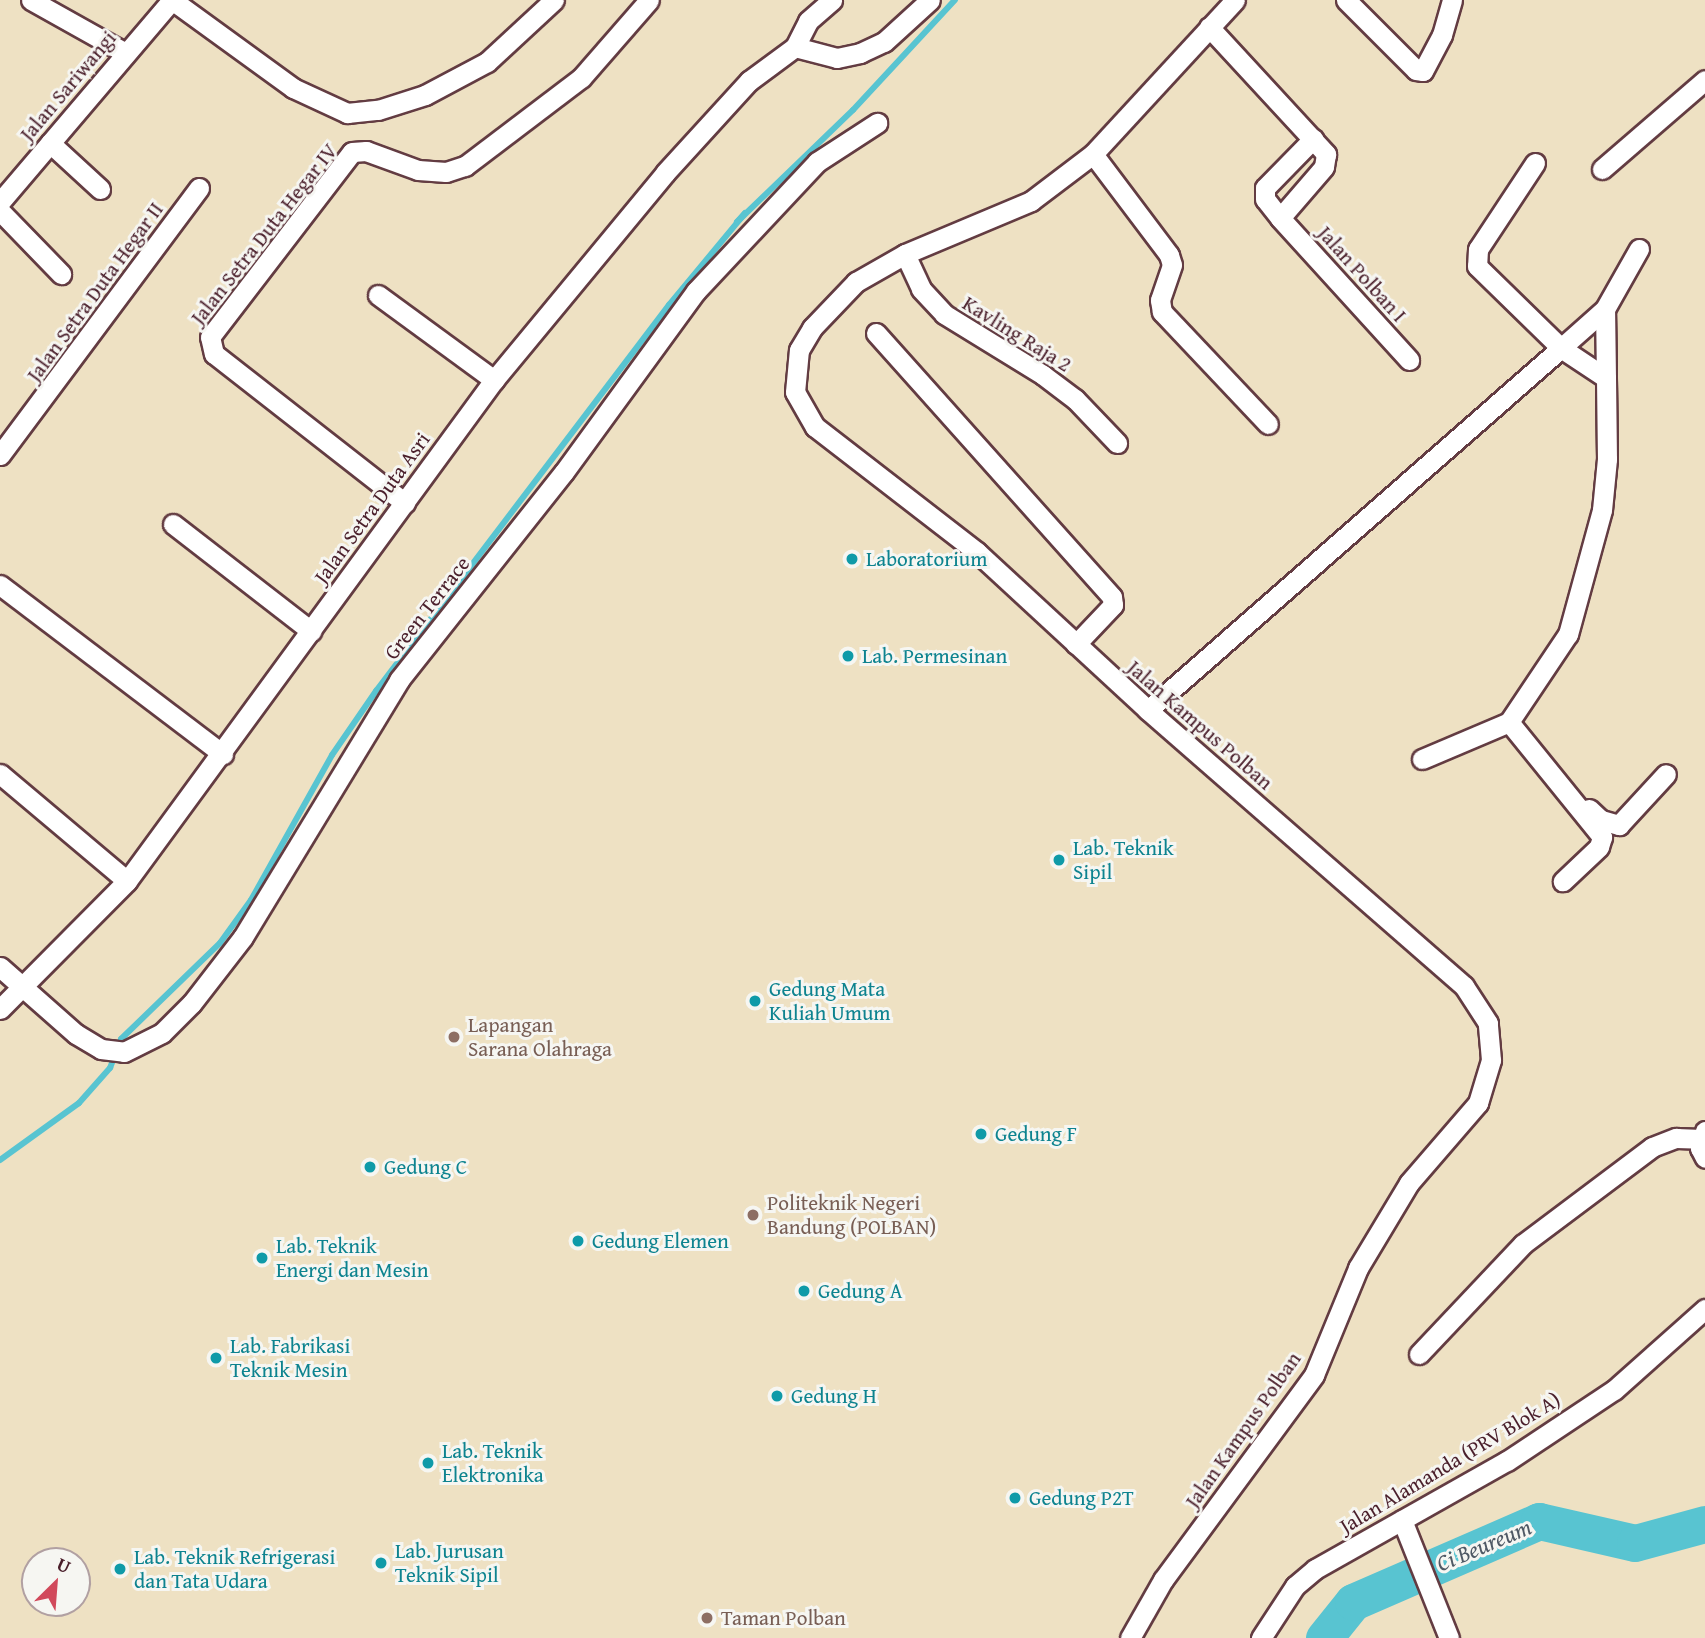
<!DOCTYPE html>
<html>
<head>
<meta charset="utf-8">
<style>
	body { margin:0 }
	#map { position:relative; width:1705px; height:1638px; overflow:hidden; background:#eee1c3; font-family:"Gentium Book Plus",serif }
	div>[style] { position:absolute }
	.stream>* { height:6px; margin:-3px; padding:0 3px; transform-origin:3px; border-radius:3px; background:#58c4d1 }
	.river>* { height:37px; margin:-18.5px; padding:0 18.5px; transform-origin:18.5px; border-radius:18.5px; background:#58c4d1 }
	.roads { filter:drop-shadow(2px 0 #633c42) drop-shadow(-2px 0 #633c42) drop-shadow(0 2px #633c42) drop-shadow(0 -2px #633c42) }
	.minor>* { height:19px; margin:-9.5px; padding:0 9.5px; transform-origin:9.5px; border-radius:9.5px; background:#fff }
	.dots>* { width:19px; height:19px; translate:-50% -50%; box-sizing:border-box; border:4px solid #f6f6f2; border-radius:50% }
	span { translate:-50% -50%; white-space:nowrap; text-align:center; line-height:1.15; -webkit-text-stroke:6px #f6f6f2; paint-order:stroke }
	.street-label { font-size:21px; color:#4a1f2b }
	.culture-label { font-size:21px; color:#0d838f }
	.left { translate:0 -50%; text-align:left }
	.education-label { font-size:21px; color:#785e54 }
	.water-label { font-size:23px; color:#4f5965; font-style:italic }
	.north { position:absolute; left:21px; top:1547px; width:70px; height:70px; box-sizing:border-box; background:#f6f6f2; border:2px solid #b1a0a2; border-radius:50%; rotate:25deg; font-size:19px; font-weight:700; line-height:28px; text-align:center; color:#4a1f2b }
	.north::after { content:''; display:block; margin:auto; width:24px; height:32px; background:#d1495b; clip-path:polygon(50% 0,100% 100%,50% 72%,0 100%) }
</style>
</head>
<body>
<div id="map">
	<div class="stream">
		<i style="left:0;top:1160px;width:97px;rotate:-35.8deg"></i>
		<i style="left:79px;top:1103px;width:47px;rotate:-48.5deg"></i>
		<i style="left:110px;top:1068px;width:31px;rotate:-69deg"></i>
		<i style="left:121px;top:1039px;width:138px;rotate:-44.1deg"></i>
		<i style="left:220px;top:943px;width:53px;rotate:-54.2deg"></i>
		<i style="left:251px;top:900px;width:166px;rotate:-60.8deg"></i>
		<i style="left:332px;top:755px;width:78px;rotate:-55.5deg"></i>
		<i style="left:376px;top:691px;width:485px;rotate:-52.8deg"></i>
		<i style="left:669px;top:305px;width:119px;rotate:-50.4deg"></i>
		<i style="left:745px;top:213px;width:12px;rotate:132deg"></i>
		<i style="left:737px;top:222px;width:161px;rotate:-44deg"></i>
		<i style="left:853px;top:110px;width:150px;rotate:-47.2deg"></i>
	</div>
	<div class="river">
		<i style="left:1324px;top:1638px;width:46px;rotate:-51.1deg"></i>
		<i style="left:1353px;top:1602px;width:203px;rotate:-23.5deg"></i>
		<i style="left:1539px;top:1521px;width:98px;rotate:12.9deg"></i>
		<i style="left:1635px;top:1543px;width:73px;rotate:-15.2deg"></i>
	</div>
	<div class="roads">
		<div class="minor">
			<i style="left:31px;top:0;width:109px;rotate:29.2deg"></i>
			<i style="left:172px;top:0;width:150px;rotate:36deg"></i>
			<i style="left:293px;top:88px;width:60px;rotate:24.8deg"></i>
			<i style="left:347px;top:113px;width:31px;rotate:-6deg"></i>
			<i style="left:378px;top:110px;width:49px;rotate:-17.7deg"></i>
			<i style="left:425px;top:95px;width:70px;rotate:-28deg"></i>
			<i style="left:487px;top:62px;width:91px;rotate:-42.8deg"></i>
			<i style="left:1346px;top:0;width:99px;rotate:45deg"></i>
			<i style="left:1416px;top:70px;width:7px;rotate:8deg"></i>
			<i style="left:1423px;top:71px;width:41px;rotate:-62.2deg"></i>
			<i style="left:1442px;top:35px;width:36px;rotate:-74deg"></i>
			<i style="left:1209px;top:27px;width:173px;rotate:47.3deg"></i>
			<i style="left:1326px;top:154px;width:13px;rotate:99deg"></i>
			<i style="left:1324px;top:167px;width:67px;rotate:130.8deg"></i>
			<i style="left:1280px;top:218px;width:192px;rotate:47.7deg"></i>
			<i style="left:795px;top:47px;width:43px;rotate:14.7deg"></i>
			<i style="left:837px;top:58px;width:24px;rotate:-12deg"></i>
			<i style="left:860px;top:53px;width:26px;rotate:-25deg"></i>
			<i style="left:884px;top:42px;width:62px;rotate:-42.4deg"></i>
			<i style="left:50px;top:143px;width:68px;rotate:42.6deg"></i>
			<i style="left:1093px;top:154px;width:126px;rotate:53deg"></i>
			<i style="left:1169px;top:255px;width:10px;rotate:73deg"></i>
			<i style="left:1172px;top:265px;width:37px;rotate:109deg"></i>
			<i style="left:1160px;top:300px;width:12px;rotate:81deg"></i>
			<i style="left:1162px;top:312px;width:154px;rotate:46.6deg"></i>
			<i style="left:1535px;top:163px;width:103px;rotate:123.5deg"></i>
			<i style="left:1478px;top:249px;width:17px;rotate:93deg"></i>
			<i style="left:1477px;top:266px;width:117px;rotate:44.3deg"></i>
			<i style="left:1561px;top:348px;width:59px;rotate:-41.6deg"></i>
			<i style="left:1602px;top:169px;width:136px;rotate:-40.8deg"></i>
			<i style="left:0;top:202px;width:265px;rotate:-49.6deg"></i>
			<i style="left:0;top:211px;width:88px;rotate:45.9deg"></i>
			<i style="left:1280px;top:218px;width:24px;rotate:-128deg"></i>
			<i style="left:1265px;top:199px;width:11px;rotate:-90deg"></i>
			<i style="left:1265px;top:188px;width:69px;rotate:-45.6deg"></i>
			<i style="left:905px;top:254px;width:38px;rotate:65deg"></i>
			<i style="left:921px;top:289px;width:34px;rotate:47deg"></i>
			<i style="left:944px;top:314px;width:116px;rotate:31.6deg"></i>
			<i style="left:1043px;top:375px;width:40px;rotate:37deg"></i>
			<i style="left:1075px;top:399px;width:61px;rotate:46.3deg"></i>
			<i style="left:378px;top:295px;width:144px;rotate:36.2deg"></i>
			<i style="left:876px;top:333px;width:354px;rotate:48.2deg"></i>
			<i style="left:1112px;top:597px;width:8px;rotate:83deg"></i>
			<i style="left:1113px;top:605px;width:54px;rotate:133.5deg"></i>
			<i style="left:1606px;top:378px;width:69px;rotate:-90.8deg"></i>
			<i style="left:1605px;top:309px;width:69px;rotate:-60.5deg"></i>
			<i style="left:0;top:455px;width:333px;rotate:-53.3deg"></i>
			<i style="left:405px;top:503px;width:242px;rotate:-142deg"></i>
			<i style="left:214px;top:354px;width:17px;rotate:-103deg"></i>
			<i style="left:210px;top:337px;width:233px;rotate:-52.5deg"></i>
			<i style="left:352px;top:152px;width:14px;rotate:-4deg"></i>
			<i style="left:366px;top:151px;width:55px;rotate:20.1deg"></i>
			<i style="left:418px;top:170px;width:28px;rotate:4deg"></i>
			<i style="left:446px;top:172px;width:20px;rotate:-18deg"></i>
			<i style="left:465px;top:166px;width:146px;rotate:-37.2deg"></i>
			<i style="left:581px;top:78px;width:103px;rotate:-48.9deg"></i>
			<i style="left:173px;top:524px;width:175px;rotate:37.8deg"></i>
			<i style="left:0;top:585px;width:280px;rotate:37.2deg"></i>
			<i style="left:1148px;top:710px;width:549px;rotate:-41.23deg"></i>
			<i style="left:1561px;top:348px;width:54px;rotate:33.7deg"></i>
			<i style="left:1606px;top:378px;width:81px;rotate:89.3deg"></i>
			<i style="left:1607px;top:459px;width:51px;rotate:95.6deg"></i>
			<i style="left:1602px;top:510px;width:129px;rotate:105.3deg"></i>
			<i style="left:1568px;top:634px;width:106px;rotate:123.8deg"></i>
			<i style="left:1509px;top:722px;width:148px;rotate:51deg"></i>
			<i style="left:1602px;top:837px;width:10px;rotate:107deg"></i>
			<i style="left:1599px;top:847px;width:50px;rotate:136.6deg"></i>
			<i style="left:1422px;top:759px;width:95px;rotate:-23deg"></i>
			<i style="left:0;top:774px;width:166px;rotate:40.1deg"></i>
			<i style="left:1589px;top:809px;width:16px;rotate:43deg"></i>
			<i style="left:1601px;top:820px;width:19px;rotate:16deg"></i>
			<i style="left:1619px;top:825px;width:69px;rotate:-47.3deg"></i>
			<i style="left:0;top:967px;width:101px;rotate:41.4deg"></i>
			<i style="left:76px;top:1034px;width:29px;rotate:31deg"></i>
			<i style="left:101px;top:1049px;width:23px;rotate:7deg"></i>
			<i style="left:124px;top:1052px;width:42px;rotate:-26.6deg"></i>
			<i style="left:162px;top:1033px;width:42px;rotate:-45deg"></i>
			<i style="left:192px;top:1003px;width:83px;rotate:-52.3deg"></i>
			<i style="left:243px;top:937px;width:301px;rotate:-58.7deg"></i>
			<i style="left:399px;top:680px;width:265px;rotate:-51.6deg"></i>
			<i style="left:564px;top:472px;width:224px;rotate:-53.9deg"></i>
			<i style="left:696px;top:291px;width:177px;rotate:-46.8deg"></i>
			<i style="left:817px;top:162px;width:72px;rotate:-33deg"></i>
			<i style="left:0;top:1009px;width:180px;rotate:-45.2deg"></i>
			<i style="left:127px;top:881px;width:621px;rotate:-53.78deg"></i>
			<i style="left:494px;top:380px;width:268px;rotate:-50.4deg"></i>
			<i style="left:665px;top:173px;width:125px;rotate:-47.6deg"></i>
			<i style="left:749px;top:81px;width:57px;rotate:-36.5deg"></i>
			<i style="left:795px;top:47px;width:29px;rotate:-63deg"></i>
			<i style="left:808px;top:21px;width:32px;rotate:-41deg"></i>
			<i style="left:1705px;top:1131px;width:18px;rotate:106deg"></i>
			<i style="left:1700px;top:1148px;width:11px;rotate:63deg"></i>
			<i style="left:1419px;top:1354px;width:151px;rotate:-46.6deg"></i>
			<i style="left:1523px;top:1244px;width:161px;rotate:-36.9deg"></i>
			<i style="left:1652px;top:1147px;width:26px;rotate:-21deg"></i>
			<i style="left:1676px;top:1138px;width:25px;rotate:2deg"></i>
			<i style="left:1402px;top:1520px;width:127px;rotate:68.3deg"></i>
			<i style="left:1130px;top:1638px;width:67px;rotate:-60.4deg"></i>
			<i style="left:1163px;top:1580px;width:255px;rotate:-53.6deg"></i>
			<i style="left:1314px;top:1375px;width:116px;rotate:-67.6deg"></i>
			<i style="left:1358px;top:1268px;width:99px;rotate:-59deg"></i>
			<i style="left:1409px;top:1183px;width:106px;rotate:-49.2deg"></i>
			<i style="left:1478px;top:1103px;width:45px;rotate:-73.2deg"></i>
			<i style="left:1491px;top:1060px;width:37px;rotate:-95deg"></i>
			<i style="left:1488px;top:1023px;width:44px;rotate:-123deg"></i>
			<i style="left:1464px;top:986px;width:420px;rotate:-138.9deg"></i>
			<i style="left:1148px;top:710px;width:233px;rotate:-137.3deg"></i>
			<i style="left:977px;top:552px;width:205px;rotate:-142.3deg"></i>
			<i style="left:815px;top:427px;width:40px;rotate:-119.7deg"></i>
			<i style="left:795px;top:392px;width:42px;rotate:-84.6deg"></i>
			<i style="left:799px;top:350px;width:26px;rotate:-59deg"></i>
			<i style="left:812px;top:328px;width:64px;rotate:-46.3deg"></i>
			<i style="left:856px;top:282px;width:56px;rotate:-29.7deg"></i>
			<i style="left:905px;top:254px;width:137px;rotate:-22.8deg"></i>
			<i style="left:1031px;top:201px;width:78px;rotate:-37.2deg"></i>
			<i style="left:1093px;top:154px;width:209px;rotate:-47.3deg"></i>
			<i style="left:1261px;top:1638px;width:62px;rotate:-56.8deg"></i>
			<i style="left:1295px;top:1586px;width:26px;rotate:-40deg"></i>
			<i style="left:1315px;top:1569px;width:220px;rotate:-29.4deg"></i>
			<i style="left:1507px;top:1461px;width:128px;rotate:-33.6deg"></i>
			<i style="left:1614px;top:1390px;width:122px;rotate:-41.7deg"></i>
		</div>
	</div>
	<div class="dots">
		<i style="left:852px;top:559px;background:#0f9aa8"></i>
		<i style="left:848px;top:656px;background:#0f9aa8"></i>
		<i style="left:1059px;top:860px;background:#0f9aa8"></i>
		<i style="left:755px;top:1001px;background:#0f9aa8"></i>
		<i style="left:454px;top:1037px;background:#8d6e63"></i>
		<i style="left:981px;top:1134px;background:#0f9aa8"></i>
		<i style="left:370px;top:1167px;background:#0f9aa8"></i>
		<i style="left:753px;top:1215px;background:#8d6e63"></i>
		<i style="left:578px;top:1241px;background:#0f9aa8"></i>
		<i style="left:262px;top:1258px;background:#0f9aa8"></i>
		<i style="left:804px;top:1291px;background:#0f9aa8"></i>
		<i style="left:216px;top:1358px;background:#0f9aa8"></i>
		<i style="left:777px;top:1396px;background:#0f9aa8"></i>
		<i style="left:428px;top:1463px;background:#0f9aa8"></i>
		<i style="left:1015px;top:1498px;background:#0f9aa8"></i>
		<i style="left:381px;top:1563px;background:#0f9aa8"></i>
		<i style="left:120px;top:1569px;background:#0f9aa8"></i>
		<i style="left:707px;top:1618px;background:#8d6e63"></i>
	</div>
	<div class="street-label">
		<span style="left:68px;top:86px;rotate:-50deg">Jalan Sariwangi</span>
		<span style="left:264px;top:234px;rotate:-52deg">Jalan Setra Duta Hegar IV</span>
		<span style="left:1362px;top:274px;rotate:48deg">Jalan Polban I</span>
		<span style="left:95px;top:292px;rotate:-54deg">Jalan Setra Duta Hegar II</span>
		<span style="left:1017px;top:334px;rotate:32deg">Kavling Raja 2</span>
		<span style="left:372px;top:508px;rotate:-54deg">Jalan Setra Duta Asri</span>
		<span style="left:427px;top:608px;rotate:-52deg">Green Terrace</span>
		<span style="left:1200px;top:725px;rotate:41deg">Jalan Kampus Polban</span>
		<span style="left:1243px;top:1430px;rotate:-55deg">Jalan Kampus Polban</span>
		<span style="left:1450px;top:1463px;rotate:-31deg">Jalan Alamanda (PRV Blok A)</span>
	</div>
	<div class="culture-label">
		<span class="left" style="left:866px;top:559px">Laboratorium</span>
		<span class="left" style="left:862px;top:656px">Lab. Permesinan</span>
		<span class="left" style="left:1073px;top:860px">Lab. Teknik<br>Sipil</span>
		<span class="left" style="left:769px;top:1001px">Gedung Mata<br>Kuliah Umum</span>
		<span class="left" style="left:995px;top:1134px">Gedung F</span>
		<span class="left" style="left:384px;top:1167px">Gedung C</span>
		<span class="left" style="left:592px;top:1241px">Gedung Elemen</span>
		<span class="left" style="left:276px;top:1258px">Lab. Teknik<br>Energi dan Mesin</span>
		<span class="left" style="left:818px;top:1291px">Gedung A</span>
		<span class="left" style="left:230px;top:1358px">Lab. Fabrikasi<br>Teknik Mesin</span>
		<span class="left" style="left:791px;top:1396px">Gedung H</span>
		<span class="left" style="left:442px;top:1463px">Lab. Teknik<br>Elektronika</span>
		<span class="left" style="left:1029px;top:1498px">Gedung P2T</span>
		<span class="left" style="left:395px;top:1563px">Lab. Jurusan<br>Teknik Sipil</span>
		<span class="left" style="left:134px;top:1569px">Lab. Teknik Refrigerasi<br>dan Tata Udara</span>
	</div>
	<div class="education-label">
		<span class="left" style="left:468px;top:1037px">Lapangan<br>Sarana Olahraga</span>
		<span class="left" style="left:767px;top:1215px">Politeknik Negeri<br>Bandung (POLBAN)</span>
		<span class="left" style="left:721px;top:1618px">Taman Polban</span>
	</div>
	<div class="water-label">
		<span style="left:1484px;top:1545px;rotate:-23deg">Ci Beureum</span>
	</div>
	<div class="north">U</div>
</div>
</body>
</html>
